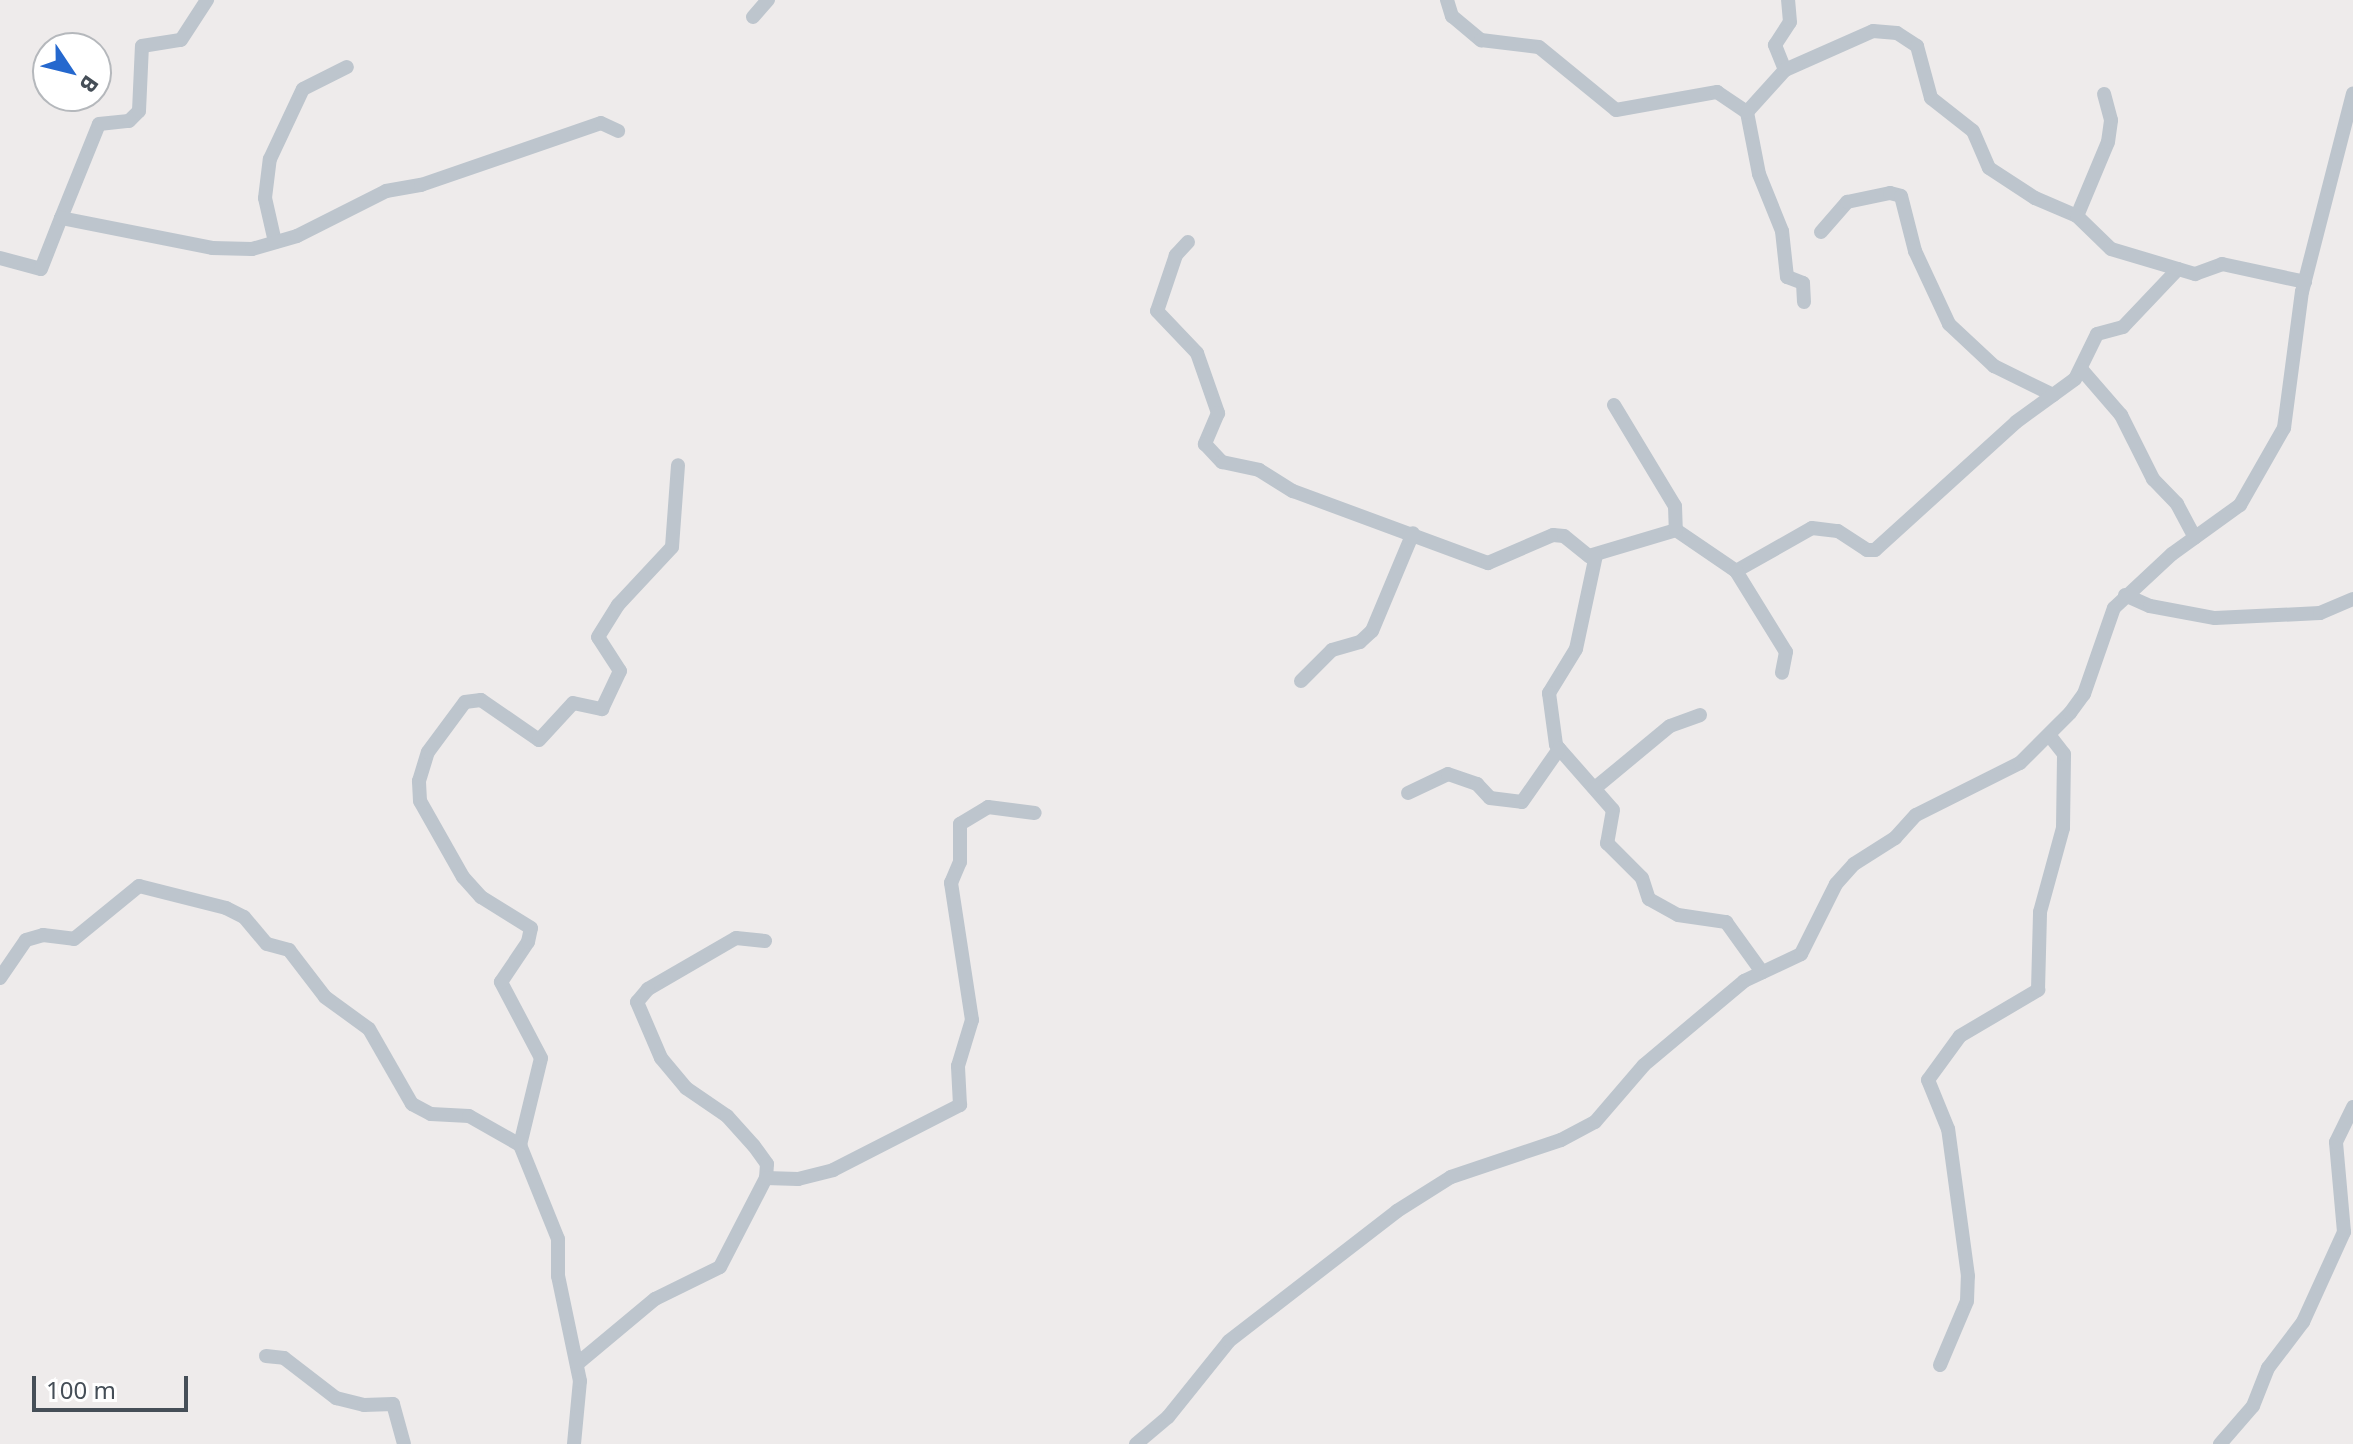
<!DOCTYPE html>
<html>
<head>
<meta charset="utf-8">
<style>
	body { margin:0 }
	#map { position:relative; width:2353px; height:1444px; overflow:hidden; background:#eeebeb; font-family:"Noto Sans",sans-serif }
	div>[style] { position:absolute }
	.minor>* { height:14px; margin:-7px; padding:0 7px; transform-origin:7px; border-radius:7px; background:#bdc5cd }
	span { translate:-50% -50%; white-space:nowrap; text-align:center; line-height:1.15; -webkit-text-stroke:6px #fff; paint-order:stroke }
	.north { position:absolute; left:32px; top:32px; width:80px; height:80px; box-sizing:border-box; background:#fff; border:2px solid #b5b8bc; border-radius:50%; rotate:125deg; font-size:22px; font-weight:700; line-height:32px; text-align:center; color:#454e57 }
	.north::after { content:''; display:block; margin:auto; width:28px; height:36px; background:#2568ce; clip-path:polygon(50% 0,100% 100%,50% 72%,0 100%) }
	.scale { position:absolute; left:32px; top:1376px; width:156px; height:36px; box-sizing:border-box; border:4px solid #454e57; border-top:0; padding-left:10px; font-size:24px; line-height:28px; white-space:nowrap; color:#454e57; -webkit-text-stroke:6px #fff; paint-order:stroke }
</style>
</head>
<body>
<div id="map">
	<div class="minor">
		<i style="left:1447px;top:0;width:17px;rotate:73deg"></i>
		<i style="left:1452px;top:16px;width:38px;rotate:40deg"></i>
		<i style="left:1481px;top:40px;width:58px;rotate:6.9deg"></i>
		<i style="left:1539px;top:47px;width:99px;rotate:39.3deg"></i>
		<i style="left:1616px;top:110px;width:103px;rotate:-10.1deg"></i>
		<i style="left:1717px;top:92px;width:36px;rotate:34deg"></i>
		<i style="left:753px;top:17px;width:23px;rotate:-49deg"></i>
		<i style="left:1785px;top:70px;width:27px;rotate:-112deg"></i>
		<i style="left:1775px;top:45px;width:27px;rotate:-57deg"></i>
		<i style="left:1790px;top:22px;width:22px;rotate:-95deg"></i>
		<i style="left:2077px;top:216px;width:80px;rotate:-67.3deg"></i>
		<i style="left:2108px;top:142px;width:22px;rotate:-82deg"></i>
		<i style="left:2111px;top:120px;width:27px;rotate:-105deg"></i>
		<i style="left:61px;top:218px;width:101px;rotate:-68deg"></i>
		<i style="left:99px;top:124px;width:30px;rotate:-6deg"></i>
		<i style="left:129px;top:121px;width:14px;rotate:-45deg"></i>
		<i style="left:139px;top:111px;width:65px;rotate:-87.4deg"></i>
		<i style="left:142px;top:46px;width:39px;rotate:-9deg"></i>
		<i style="left:181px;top:40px;width:48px;rotate:-57deg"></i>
		<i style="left:1821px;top:232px;width:40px;rotate:-49deg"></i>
		<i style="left:1847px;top:202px;width:44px;rotate:-11.8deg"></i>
		<i style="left:1890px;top:193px;width:11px;rotate:15deg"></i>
		<i style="left:1901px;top:196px;width:57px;rotate:75.7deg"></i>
		<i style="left:1915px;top:251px;width:81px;rotate:65deg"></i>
		<i style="left:1949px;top:324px;width:62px;rotate:43deg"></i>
		<i style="left:1994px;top:366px;width:66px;rotate:26.2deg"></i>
		<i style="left:275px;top:242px;width:45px;rotate:-102.8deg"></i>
		<i style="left:265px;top:198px;width:39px;rotate:-83deg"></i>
		<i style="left:270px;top:159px;width:77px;rotate:-64.8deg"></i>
		<i style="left:303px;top:89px;width:49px;rotate:-26.6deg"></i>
		<i style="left:1188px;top:242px;width:18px;rotate:133deg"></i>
		<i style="left:1176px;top:255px;width:59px;rotate:108.7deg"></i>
		<i style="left:1157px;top:311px;width:58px;rotate:46.4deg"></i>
		<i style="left:1197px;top:353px;width:64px;rotate:70.7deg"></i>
		<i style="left:1218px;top:413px;width:34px;rotate:113deg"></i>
		<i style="left:1205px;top:444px;width:25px;rotate:47deg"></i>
		<i style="left:1222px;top:462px;width:38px;rotate:12deg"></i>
		<i style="left:1259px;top:470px;width:40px;rotate:32deg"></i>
		<i style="left:1293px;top:491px;width:208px;rotate:20.3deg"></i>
		<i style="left:1488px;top:563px;width:71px;rotate:-23.3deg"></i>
		<i style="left:1553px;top:535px;width:11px;rotate:5deg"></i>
		<i style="left:1564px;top:536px;width:32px;rotate:39deg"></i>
		<i style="left:1589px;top:556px;width:91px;rotate:-16.6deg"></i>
		<i style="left:1676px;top:530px;width:73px;rotate:34.3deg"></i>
		<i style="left:1736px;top:571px;width:87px;rotate:-29.5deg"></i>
		<i style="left:1812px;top:528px;width:26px;rotate:7deg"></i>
		<i style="left:1838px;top:531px;width:35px;rotate:33deg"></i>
		<i style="left:1867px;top:550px;width:8px"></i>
		<i style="left:1875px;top:550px;width:190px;rotate:-42.2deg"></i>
		<i style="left:2016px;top:422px;width:73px;rotate:-36.1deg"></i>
		<i style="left:2075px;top:379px;width:50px;rotate:-63.9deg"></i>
		<i style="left:2097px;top:334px;width:27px;rotate:-15deg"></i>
		<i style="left:2123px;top:327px;width:80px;rotate:-46.5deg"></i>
		<i style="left:0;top:258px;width:42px;rotate:15deg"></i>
		<i style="left:41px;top:269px;width:55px;rotate:-68.6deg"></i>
		<i style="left:61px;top:218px;width:154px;rotate:11.2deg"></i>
		<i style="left:212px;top:248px;width:40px;rotate:1.4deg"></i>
		<i style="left:252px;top:249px;width:47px;rotate:-16.1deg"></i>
		<i style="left:297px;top:236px;width:100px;rotate:-26.8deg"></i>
		<i style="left:386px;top:191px;width:36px;rotate:-10deg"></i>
		<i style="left:421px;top:185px;width:190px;rotate:-19deg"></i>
		<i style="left:601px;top:123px;width:19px;rotate:25deg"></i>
		<i style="left:1804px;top:302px;width:19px;rotate:-93deg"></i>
		<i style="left:1803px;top:283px;width:17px;rotate:-159deg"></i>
		<i style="left:1787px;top:277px;width:46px;rotate:-96.2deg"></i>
		<i style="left:1782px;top:231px;width:61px;rotate:-112deg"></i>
		<i style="left:1759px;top:174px;width:63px;rotate:-101deg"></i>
		<i style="left:1747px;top:112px;width:57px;rotate:-47.9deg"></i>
		<i style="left:1785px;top:70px;width:96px;rotate:-23.9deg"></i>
		<i style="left:1873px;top:31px;width:24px;rotate:5deg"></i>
		<i style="left:1897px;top:33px;width:24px;rotate:33deg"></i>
		<i style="left:1917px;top:46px;width:54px;rotate:74.9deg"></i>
		<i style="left:1931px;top:98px;width:53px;rotate:38.2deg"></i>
		<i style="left:1973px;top:131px;width:40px;rotate:66.6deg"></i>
		<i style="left:1989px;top:168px;width:55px;rotate:33.1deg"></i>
		<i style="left:2035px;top:198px;width:46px;rotate:23.2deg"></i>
		<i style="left:2077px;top:216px;width:47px;rotate:44.1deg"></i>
		<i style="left:2111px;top:249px;width:88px;rotate:16.6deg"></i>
		<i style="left:2195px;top:274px;width:29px;rotate:-20deg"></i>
		<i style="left:2222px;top:264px;width:85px;rotate:12.2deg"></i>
		<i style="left:2082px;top:370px;width:60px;rotate:49.1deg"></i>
		<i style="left:2121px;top:415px;width:72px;rotate:63.4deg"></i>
		<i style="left:2153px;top:479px;width:35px;rotate:46deg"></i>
		<i style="left:2177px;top:504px;width:38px;rotate:62deg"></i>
		<i style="left:1614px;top:405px;width:118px;rotate:58.9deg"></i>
		<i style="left:1675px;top:506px;width:24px;rotate:88deg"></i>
		<i style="left:1596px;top:555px;width:96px;rotate:102deg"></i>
		<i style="left:1576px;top:649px;width:52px;rotate:121.5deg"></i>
		<i style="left:1549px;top:693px;width:52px;rotate:82.3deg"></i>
		<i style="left:1556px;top:745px;width:86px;rotate:48.8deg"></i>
		<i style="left:1613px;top:810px;width:34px;rotate:100deg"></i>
		<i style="left:1607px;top:843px;width:49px;rotate:45deg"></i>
		<i style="left:1642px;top:878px;width:22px;rotate:72deg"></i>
		<i style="left:1649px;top:899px;width:33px;rotate:29deg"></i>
		<i style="left:1678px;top:915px;width:49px;rotate:8.3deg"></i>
		<i style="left:1726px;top:922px;width:62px;rotate:54.2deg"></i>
		<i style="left:1736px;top:571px;width:95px;rotate:58.3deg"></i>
		<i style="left:1786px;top:652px;width:21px;rotate:101deg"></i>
		<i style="left:2125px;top:595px;width:27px;rotate:24deg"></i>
		<i style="left:2150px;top:606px;width:66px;rotate:10.5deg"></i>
		<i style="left:2215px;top:618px;width:105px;rotate:-2.7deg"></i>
		<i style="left:2320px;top:613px;width:36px;rotate:-23deg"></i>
		<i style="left:1301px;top:681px;width:44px;rotate:-45deg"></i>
		<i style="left:1332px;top:650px;width:29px;rotate:-16deg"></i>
		<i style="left:1360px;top:642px;width:16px;rotate:-43deg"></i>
		<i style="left:1372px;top:631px;width:106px;rotate:-67.3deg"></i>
		<i style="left:1595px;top:788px;width:97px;rotate:-39.6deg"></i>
		<i style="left:1670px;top:726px;width:32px;rotate:-20deg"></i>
		<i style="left:1408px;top:793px;width:44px;rotate:-25.4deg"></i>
		<i style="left:1448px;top:774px;width:31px;rotate:19deg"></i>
		<i style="left:1477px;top:784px;width:19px;rotate:47deg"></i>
		<i style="left:1490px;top:798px;width:32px;rotate:7deg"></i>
		<i style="left:1522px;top:802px;width:65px;rotate:-55.1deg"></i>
		<i style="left:765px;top:941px;width:29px;rotate:-174deg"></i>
		<i style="left:736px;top:938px;width:102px;rotate:149.9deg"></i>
		<i style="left:648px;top:989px;width:17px;rotate:130deg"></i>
		<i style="left:637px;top:1002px;width:61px;rotate:66.8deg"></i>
		<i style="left:661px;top:1058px;width:39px;rotate:50deg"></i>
		<i style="left:686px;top:1088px;width:50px;rotate:34.3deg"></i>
		<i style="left:727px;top:1116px;width:40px;rotate:48deg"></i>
		<i style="left:754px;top:1146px;width:22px;rotate:54deg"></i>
		<i style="left:767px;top:1164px;width:14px;rotate:94deg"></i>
		<i style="left:0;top:978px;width:46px;rotate:-55.6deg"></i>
		<i style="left:26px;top:940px;width:18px;rotate:-16deg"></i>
		<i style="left:43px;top:935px;width:31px;rotate:7deg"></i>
		<i style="left:74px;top:939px;width:84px;rotate:-39.2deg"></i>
		<i style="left:139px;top:886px;width:90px;rotate:14.2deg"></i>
		<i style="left:226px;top:908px;width:20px;rotate:27deg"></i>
		<i style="left:244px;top:917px;width:35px;rotate:50deg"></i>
		<i style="left:267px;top:944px;width:23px;rotate:15deg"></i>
		<i style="left:289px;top:950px;width:59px;rotate:52.5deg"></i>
		<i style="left:325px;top:997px;width:54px;rotate:36deg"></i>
		<i style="left:369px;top:1029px;width:86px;rotate:60.2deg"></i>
		<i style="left:412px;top:1104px;width:21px;rotate:28deg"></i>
		<i style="left:431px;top:1114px;width:38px;rotate:3deg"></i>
		<i style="left:469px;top:1116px;width:59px;rotate:29.6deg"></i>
		<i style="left:266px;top:1356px;width:18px;rotate:6deg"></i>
		<i style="left:284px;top:1358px;width:66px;rotate:37.6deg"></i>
		<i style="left:336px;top:1398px;width:29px;rotate:14deg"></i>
		<i style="left:364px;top:1405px;width:29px;rotate:-2deg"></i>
		<i style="left:393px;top:1404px;width:41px;rotate:74.6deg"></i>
		<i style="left:577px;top:1364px;width:102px;rotate:-39.8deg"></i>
		<i style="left:655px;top:1299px;width:72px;rotate:-26.2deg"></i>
		<i style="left:720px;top:1267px;width:100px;rotate:-62.7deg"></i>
		<i style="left:766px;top:1178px;width:32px;rotate:2deg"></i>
		<i style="left:798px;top:1179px;width:36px;rotate:-14deg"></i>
		<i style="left:833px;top:1170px;width:143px;rotate:-27.1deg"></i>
		<i style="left:960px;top:1105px;width:39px;rotate:-93deg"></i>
		<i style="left:958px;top:1066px;width:48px;rotate:-73.1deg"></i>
		<i style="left:972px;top:1020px;width:139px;rotate:-98.7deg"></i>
		<i style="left:951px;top:883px;width:23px;rotate:-67deg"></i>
		<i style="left:960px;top:862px;width:38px;rotate:-90deg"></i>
		<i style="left:960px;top:824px;width:33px;rotate:-31deg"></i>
		<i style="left:988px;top:807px;width:47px;rotate:7.3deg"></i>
		<i style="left:1940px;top:1365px;width:69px;rotate:-67.1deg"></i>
		<i style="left:1967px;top:1301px;width:25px;rotate:-88deg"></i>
		<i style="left:1968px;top:1276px;width:148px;rotate:-97.7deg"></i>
		<i style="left:1948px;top:1129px;width:53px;rotate:-112.2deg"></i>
		<i style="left:1928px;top:1080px;width:54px;rotate:-54deg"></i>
		<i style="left:1960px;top:1036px;width:91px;rotate:-30.5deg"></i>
		<i style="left:2038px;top:990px;width:78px;rotate:-88.5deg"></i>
		<i style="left:2040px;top:912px;width:87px;rotate:-74.7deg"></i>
		<i style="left:2063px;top:828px;width:74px;rotate:-89.2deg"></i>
		<i style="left:2064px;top:754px;width:24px;rotate:-128deg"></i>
		<i style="left:574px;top:1444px;width:63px;rotate:-84.6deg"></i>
		<i style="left:580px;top:1381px;width:107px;rotate:-101.8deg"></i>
		<i style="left:558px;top:1276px;width:37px;rotate:-90deg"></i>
		<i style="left:558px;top:1239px;width:101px;rotate:-112deg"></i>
		<i style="left:520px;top:1145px;width:89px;rotate:-76.4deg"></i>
		<i style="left:541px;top:1058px;width:86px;rotate:-117.8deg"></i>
		<i style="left:501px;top:982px;width:48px;rotate:-56deg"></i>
		<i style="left:528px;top:942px;width:14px;rotate:-78deg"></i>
		<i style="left:531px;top:928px;width:59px;rotate:-148.2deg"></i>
		<i style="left:481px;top:897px;width:27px;rotate:-132deg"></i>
		<i style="left:463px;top:877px;width:87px;rotate:-119.5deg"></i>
		<i style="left:420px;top:801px;width:20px;rotate:-93deg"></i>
		<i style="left:419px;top:781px;width:30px;rotate:-73deg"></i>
		<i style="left:428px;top:752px;width:62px;rotate:-53.5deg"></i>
		<i style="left:465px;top:702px;width:16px;rotate:-7deg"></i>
		<i style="left:481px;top:700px;width:70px;rotate:34.6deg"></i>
		<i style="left:539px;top:740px;width:50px;rotate:-47.4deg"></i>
		<i style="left:573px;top:703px;width:30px;rotate:12deg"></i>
		<i style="left:602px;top:709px;width:42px;rotate:-64.7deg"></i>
		<i style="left:620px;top:671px;width:40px;rotate:-122.9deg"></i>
		<i style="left:598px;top:637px;width:38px;rotate:-58deg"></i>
		<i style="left:618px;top:605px;width:79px;rotate:-47deg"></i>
		<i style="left:672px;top:547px;width:82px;rotate:-85.8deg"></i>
		<i style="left:1136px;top:1444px;width:42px;rotate:-40.2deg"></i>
		<i style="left:1168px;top:1417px;width:97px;rotate:-51.2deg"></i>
		<i style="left:1229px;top:1341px;width:212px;rotate:-37.7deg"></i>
		<i style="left:1397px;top:1211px;width:64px;rotate:-32.2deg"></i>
		<i style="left:1451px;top:1177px;width:116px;rotate:-18.6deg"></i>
		<i style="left:1561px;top:1140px;width:38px;rotate:-28deg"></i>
		<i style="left:1595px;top:1122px;width:75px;rotate:-49.3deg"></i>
		<i style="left:1644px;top:1065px;width:131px;rotate:-40deg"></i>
		<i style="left:1744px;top:981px;width:63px;rotate:-25.3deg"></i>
		<i style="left:1801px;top:954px;width:78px;rotate:-63.4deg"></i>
		<i style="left:1836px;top:884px;width:27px;rotate:-48deg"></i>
		<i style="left:1854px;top:864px;width:49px;rotate:-32.4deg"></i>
		<i style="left:1895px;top:838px;width:31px;rotate:-48deg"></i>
		<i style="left:1916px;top:815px;width:116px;rotate:-26.6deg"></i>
		<i style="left:2020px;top:763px;width:71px;rotate:-45deg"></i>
		<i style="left:2070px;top:713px;width:24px;rotate:-54deg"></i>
		<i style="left:2084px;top:694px;width:91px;rotate:-70.8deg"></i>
		<i style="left:2114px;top:608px;width:79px;rotate:-43deg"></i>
		<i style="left:2172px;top:554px;width:84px;rotate:-35.8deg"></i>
		<i style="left:2240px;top:505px;width:89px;rotate:-60.3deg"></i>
		<i style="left:2284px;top:428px;width:137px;rotate:-82.5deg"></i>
		<i style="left:2302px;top:292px;width:205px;rotate:-75.6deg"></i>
		<i style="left:2220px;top:1444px;width:50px;rotate:-49deg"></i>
		<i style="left:2253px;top:1406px;width:41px;rotate:-68.5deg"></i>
		<i style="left:2268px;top:1368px;width:58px;rotate:-52.7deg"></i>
		<i style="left:2303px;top:1322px;width:99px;rotate:-65.5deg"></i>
		<i style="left:2344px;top:1232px;width:90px;rotate:-95.1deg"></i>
		<i style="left:2336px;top:1142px;width:39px;rotate:-64deg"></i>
	</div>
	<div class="north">B</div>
	<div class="scale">100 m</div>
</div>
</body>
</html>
